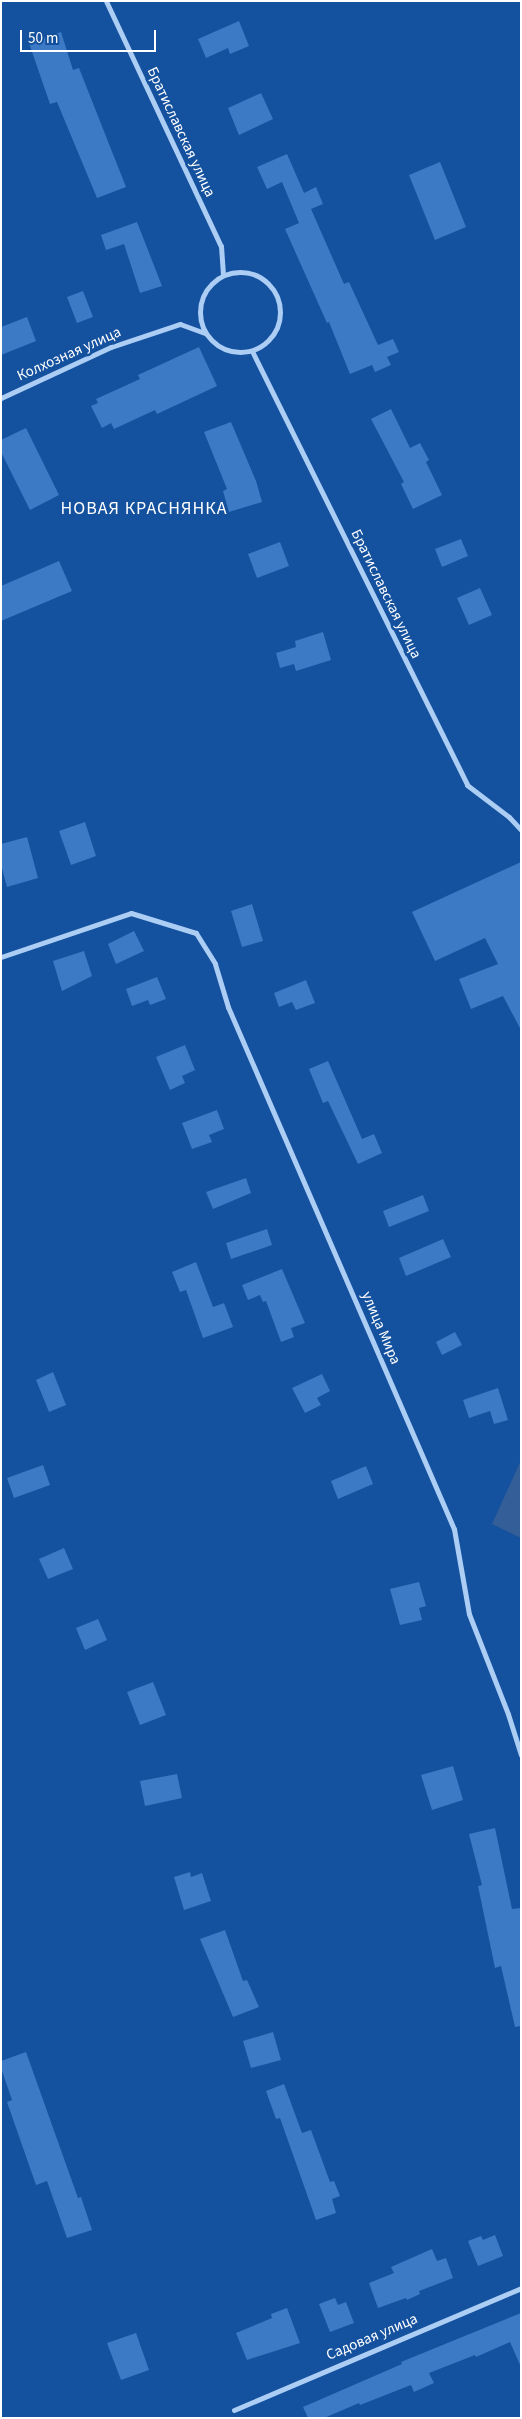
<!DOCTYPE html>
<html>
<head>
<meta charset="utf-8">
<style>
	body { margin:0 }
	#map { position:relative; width:522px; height:2419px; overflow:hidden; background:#14519e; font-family:"Source Sans 3",sans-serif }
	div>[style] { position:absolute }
	.water>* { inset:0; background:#335e97 }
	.building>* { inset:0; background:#3d7ac5 }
	.street>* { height:5px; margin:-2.5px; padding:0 2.5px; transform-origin:2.5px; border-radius:2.5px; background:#accdf4 }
	.street>.ring { margin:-2.5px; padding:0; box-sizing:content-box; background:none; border:5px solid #accdf4; border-radius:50% }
	span { translate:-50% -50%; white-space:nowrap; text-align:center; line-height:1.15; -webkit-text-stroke:5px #14519e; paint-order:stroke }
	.street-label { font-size:15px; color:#fff }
	.quarter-label { font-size:18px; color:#fff; letter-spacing:1px }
	.frame { position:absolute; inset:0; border:2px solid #fff; pointer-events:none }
	.scale { position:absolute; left:20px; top:30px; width:136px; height:22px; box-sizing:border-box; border:2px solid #fff; border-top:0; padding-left:6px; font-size:15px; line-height:18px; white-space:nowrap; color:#fff; -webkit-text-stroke:4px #14519e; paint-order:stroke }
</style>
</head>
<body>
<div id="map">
	<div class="water">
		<i style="clip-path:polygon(521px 1460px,521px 1538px,492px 1524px)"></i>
	</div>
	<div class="building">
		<i style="clip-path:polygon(239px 21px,249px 46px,230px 54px,228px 48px,206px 58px,198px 39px)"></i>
		<i style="clip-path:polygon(61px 32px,73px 70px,79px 68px,126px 187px,97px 198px,57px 102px,50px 104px,29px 43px)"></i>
		<i style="clip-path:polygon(261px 93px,273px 119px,239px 135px,228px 108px)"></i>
		<i style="clip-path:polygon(287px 154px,304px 193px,316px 187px,323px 204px,311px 209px,344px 284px,349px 282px,378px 345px,393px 339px,399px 352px,387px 357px,391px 365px,375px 372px,372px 365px,350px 374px,329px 322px,327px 323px,285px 229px,299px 223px,282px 182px,267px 189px,257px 167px)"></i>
		<i style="clip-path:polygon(440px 162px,466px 227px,435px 240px,409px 175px)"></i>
		<i style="clip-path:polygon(137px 222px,162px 286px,140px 293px,124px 244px,106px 250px,101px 235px)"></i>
		<i style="clip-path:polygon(83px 291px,93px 317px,77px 323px,67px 297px)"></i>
		<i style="clip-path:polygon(27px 317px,36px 341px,1px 355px,1px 327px)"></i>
		<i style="clip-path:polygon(199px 347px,217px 386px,157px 414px,155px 410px,114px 429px,111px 423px,102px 428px,91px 406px,98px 403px,96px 399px,140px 379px,138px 375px)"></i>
		<i style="clip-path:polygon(391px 409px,410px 448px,420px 443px,429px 460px,426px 462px,442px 495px,413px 509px,401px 484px,404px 482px,371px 419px)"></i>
		<i style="clip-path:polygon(231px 422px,256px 481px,262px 502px,229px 512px,223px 491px,227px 489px,204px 432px)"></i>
		<i style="clip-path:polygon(26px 428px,59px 495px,30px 510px,1px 452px,1px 440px)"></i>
		<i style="clip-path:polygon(461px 539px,468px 556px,442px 567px,435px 549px)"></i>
		<i style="clip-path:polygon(280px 542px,289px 566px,257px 578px,248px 554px)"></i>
		<i style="clip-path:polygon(59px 561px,72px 591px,1px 621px,1px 586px)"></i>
		<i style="clip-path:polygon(480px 588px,492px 615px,469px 625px,457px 598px)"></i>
		<i style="clip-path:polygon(323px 632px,331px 660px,296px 671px,294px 664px,280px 668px,276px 653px,296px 647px,295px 641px)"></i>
		<i style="clip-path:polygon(85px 822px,96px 856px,71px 865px,59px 831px)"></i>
		<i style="clip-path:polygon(27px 837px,38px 878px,7px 887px,1px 865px,1px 844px)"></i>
		<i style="clip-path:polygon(521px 862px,521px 1030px,503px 996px,471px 1009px,459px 979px,498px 964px,485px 938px,435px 961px,412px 912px)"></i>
		<i style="clip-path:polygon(252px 904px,263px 941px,242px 947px,231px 911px)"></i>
		<i style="clip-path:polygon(134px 931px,144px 951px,116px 964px,108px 944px)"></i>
		<i style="clip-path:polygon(84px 951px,92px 976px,62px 991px,53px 961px)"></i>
		<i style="clip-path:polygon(157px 977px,166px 999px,150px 1005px,148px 1000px,132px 1006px,126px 989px)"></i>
		<i style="clip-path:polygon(306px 980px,315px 1003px,296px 1010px,292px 1002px,279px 1007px,274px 993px)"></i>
		<i style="clip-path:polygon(185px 1045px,195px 1070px,182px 1076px,185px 1083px,170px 1090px,156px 1057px)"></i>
		<i style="clip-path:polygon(328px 1061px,362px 1139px,374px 1134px,382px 1153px,358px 1164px,328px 1101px,323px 1103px,309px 1069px)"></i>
		<i style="clip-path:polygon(217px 1110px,224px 1129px,209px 1135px,212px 1142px,192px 1149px,182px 1123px)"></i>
		<i style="clip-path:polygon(246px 1178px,251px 1193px,213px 1209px,206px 1192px)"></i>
		<i style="clip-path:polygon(423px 1195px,429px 1211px,389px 1227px,383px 1211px)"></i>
		<i style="clip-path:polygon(267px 1229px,272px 1245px,231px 1259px,226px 1243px)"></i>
		<i style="clip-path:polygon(443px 1239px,451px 1257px,406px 1276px,399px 1258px)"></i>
		<i style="clip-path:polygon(196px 1262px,213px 1307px,224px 1303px,233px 1327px,203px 1338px,186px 1290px,180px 1292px,172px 1272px)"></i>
		<i style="clip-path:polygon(282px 1269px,305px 1323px,291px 1328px,294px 1337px,281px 1342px,266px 1301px,263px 1302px,260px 1295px,248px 1300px,242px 1285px)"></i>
		<i style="clip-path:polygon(455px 1332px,462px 1345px,442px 1355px,436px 1342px)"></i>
		<i style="clip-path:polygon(53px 1372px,66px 1405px,49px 1412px,36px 1380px)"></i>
		<i style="clip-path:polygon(322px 1374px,330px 1391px,317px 1398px,321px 1405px,305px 1413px,292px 1388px)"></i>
		<i style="clip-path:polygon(498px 1388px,508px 1420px,494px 1424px,490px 1411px,469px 1418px,463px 1400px)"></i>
		<i style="clip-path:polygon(43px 1465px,50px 1485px,14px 1498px,7px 1478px)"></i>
		<i style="clip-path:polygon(366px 1466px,373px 1484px,338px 1499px,331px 1481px)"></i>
		<i style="clip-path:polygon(64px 1548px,73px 1569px,48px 1579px,39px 1559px)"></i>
		<i style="clip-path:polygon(419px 1582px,426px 1606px,419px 1608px,422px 1620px,400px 1625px,390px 1589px)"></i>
		<i style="clip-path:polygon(98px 1619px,107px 1640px,85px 1650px,76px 1628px)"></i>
		<i style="clip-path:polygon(153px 1682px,166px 1715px,140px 1725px,127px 1692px)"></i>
		<i style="clip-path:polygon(453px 1766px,463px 1800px,432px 1810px,421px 1775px)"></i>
		<i style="clip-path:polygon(177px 1774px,182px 1798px,145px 1806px,140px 1781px)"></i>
		<i style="clip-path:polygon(495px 1828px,512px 1909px,521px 1908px,521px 2026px,515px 2027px,501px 1966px,495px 1968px,478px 1886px,482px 1885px,469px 1834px)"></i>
		<i style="clip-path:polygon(190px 1872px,191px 1877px,202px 1873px,211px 1901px,184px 1910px,174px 1877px)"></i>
		<i style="clip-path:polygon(225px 1930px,243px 1981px,247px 1980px,259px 2007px,233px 2017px,200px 1939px)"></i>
		<i style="clip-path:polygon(273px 2032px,281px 2060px,251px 2068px,243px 2041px)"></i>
		<i style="clip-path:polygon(26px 2052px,78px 2198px,81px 2197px,92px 2230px,67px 2238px,47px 2181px,36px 2185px,7px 2102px,12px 2100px,1px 2068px,1px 2061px)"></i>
		<i style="clip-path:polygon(284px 2084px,302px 2133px,311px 2130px,330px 2182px,334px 2181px,340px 2196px,332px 2199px,336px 2213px,316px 2220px,280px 2118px,276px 2119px,266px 2091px)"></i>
		<i style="clip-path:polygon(495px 2235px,503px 2256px,478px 2266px,468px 2241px,481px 2236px,483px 2240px)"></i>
		<i style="clip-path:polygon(432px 2249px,437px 2261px,446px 2258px,453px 2278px,419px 2291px,420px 2294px,407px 2300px,406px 2298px,378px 2308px,369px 2283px,394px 2273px,391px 2267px)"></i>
		<i style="clip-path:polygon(335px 2298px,338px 2305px,346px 2302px,354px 2323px,330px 2332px,319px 2304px)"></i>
		<i style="clip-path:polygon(287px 2308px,300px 2343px,247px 2360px,236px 2333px,272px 2318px,271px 2314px)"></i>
		<i style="clip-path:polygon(521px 2313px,521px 2367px,510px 2342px,476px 2357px,475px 2355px,429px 2373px,434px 2383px,414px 2392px,411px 2385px,360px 2405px,359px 2403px,324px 2418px,308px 2418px,303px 2407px,402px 2364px,401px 2362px)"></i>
		<i style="clip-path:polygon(136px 2333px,149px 2370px,121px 2380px,107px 2343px)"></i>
	</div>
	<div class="street">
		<i style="left:106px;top:1px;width:271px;rotate:64.9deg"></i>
		<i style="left:221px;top:246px;width:29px;rotate:86deg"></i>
		<i class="ring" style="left:200px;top:272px;width:75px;height:75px"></i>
		<i style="left:252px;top:351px;width:484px;rotate:63.6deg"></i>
		<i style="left:467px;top:785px;width:53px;rotate:37.3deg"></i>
		<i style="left:509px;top:817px;width:18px;rotate:47deg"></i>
		<i style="left:1px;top:398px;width:121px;rotate:-24.9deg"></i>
		<i style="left:111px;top:347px;width:73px;rotate:-18.4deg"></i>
		<i style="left:180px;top:324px;width:27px;rotate:20deg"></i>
		<i style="left:1px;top:957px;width:137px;rotate:-18.7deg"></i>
		<i style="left:131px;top:913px;width:68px;rotate:17.1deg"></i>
		<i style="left:196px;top:933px;width:36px;rotate:58deg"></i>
		<i style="left:215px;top:964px;width:45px;rotate:73.2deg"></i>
		<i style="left:228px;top:1007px;width:569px;rotate:66.59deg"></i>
		<i style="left:454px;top:1529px;width:86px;rotate:80deg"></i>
		<i style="left:469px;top:1614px;width:107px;rotate:68.7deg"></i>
		<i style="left:508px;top:1714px;width:43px;rotate:72.4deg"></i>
		<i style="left:234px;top:2410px;width:312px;rotate:-23deg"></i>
	</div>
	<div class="street-label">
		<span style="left:181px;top:132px;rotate:65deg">Братиславская улица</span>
		<span style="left:69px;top:354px;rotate:-24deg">Колхозная улица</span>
		<span style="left:386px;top:594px;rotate:64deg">Братиславская улица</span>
		<span style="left:381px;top:1328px;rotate:67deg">улица Мира</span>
		<span style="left:372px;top:2337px;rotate:-23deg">Садовая улица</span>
	</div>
	<div class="quarter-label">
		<span style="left:144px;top:509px">НОВАЯ КРАСНЯНКА</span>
	</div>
	<div class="frame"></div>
	<div class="scale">50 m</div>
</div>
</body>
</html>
